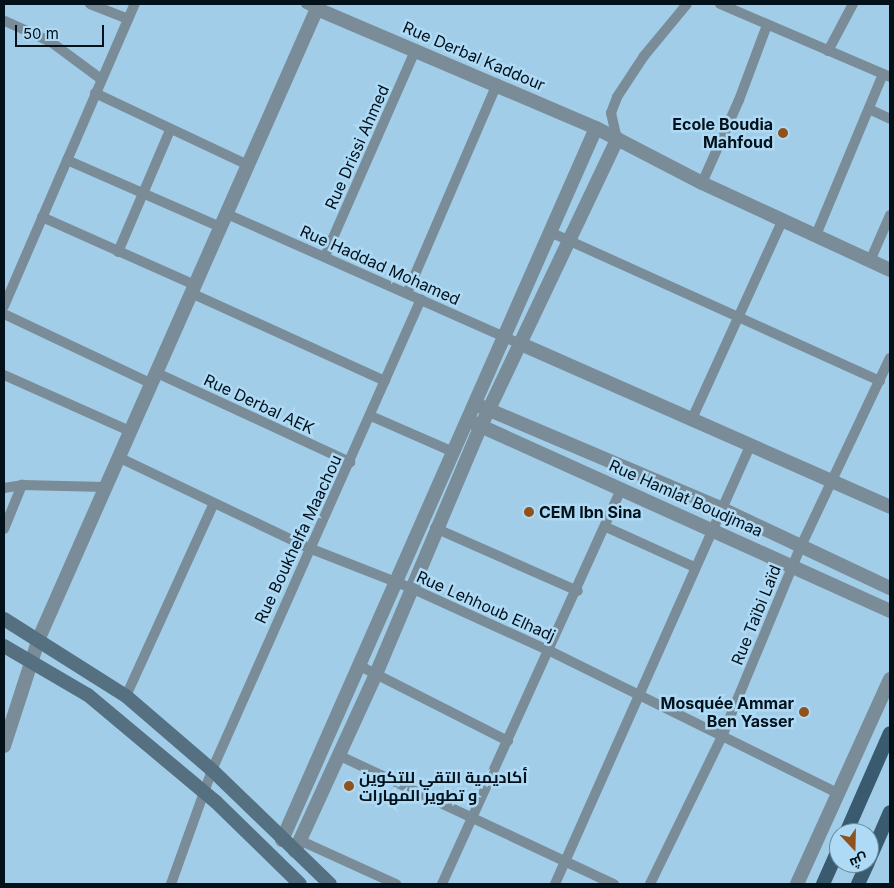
<!DOCTYPE html>
<html>
<head>
<meta charset="utf-8">
<style>
	body { margin:0 }
	#map { position:relative; width:894px; height:888px; overflow:hidden; background:#a1cde8; font-family:Inter,Cairo,sans-serif }
	div>[style] { position:absolute }
	.minor>* { height:10px; margin:-5px; padding:0 5px; transform-origin:5px; border-radius:5px; background:#7a8c97 }
	.tertiary>* { height:14px; margin:-7px; padding:0 7px; transform-origin:7px; border-radius:7px; background:#7a8c97 }
	.secondary>* { height:14px; margin:-7px; padding:0 7px; transform-origin:7px; border-radius:7px; background:#557080 }
	.primary>* { height:14px; margin:-7px; padding:0 7px; transform-origin:7px; border-radius:7px; background:#3a5b6f }
	.dots>* { width:14px; height:14px; translate:-50% -50%; box-sizing:border-box; border:2px solid #aedaf5; border-radius:50% }
	span { translate:-50% -50%; white-space:nowrap; text-align:center; line-height:1.15; -webkit-text-stroke:5px #aedaf5; paint-order:stroke }
	.street-label { font-size:16px; color:#02111a }
	.poi-label { font-size:16px; color:#02111a; font-weight:700 }
	.right { translate:-100% -50%; text-align:right }
	.left { translate:0 -50%; text-align:left }
	.frame { position:absolute; inset:0; border:5px solid #02111a; pointer-events:none }
	.north { position:absolute; left:829px; top:823px; width:50px; height:50px; box-sizing:border-box; background:#aedaf5; border:1px solid #698a9d; border-radius:50%; rotate:159deg; font-size:14px; font-weight:700; line-height:20px; text-align:center; color:#02111a }
	.north::after { content:''; display:block; margin:auto; width:18px; height:22px; background:#91511b; clip-path:polygon(50% 0,100% 100%,50% 72%,0 100%) }
	.scale { position:absolute; left:15px; top:25px; width:89px; height:22px; box-sizing:border-box; border:2px solid #02111a; border-top:0; padding-left:6px; font-size:15px; line-height:18px; white-space:nowrap; color:#02111a; -webkit-text-stroke:4px #aedaf5; paint-order:stroke }
</style>
</head>
<body>
<div id="map">
	<div class="minor">
		<i style="left:90px;top:4px;width:41px;rotate:21.5deg"></i>
		<i style="left:306px;top:4px;width:12px;rotate:24deg"></i>
		<i style="left:720px;top:4px;width:185px;rotate:23.2deg"></i>
		<i style="left:5px;top:21px;width:51px;rotate:24.5deg"></i>
		<i style="left:51px;top:42px;width:62px;rotate:36.5deg"></i>
		<i style="left:828px;top:51px;width:53px;rotate:-62deg"></i>
		<i style="left:95px;top:93px;width:169px;rotate:25.2deg"></i>
		<i style="left:869px;top:109px;width:23px;rotate:25deg"></i>
		<i style="left:617px;top:139px;width:27px;rotate:-103deg"></i>
		<i style="left:611px;top:113px;width:17px;rotate:-69deg"></i>
		<i style="left:617px;top:97px;width:49px;rotate:-56.6deg"></i>
		<i style="left:644px;top:56px;width:67px;rotate:-50.4deg"></i>
		<i style="left:67px;top:160px;width:167px;rotate:23.6deg"></i>
		<i style="left:702px;top:183px;width:91px;rotate:-66deg"></i>
		<i style="left:739px;top:100px;width:80px;rotate:-69.5deg"></i>
		<i style="left:227px;top:214px;width:321px;rotate:23.9deg"></i>
		<i style="left:42px;top:217px;width:167px;rotate:24deg"></i>
		<i style="left:550px;top:232px;width:362px;rotate:24.3deg"></i>
		<i style="left:816px;top:235px;width:174px;rotate:-67.4deg"></i>
		<i style="left:118px;top:252px;width:133px;rotate:-66.9deg"></i>
		<i style="left:325px;top:256px;width:226px;rotate:-66.3deg"></i>
		<i style="left:870px;top:261px;width:50px;rotate:-66.5deg"></i>
		<i style="left:191px;top:293px;width:213px;rotate:24.4deg"></i>
		<i style="left:407px;top:293px;width:228px;rotate:-66.7deg"></i>
		<i style="left:4px;top:306px;width:329px;rotate:-66.6deg"></i>
		<i style="left:4px;top:314px;width:164px;rotate:25.3deg"></i>
		<i style="left:157px;top:373px;width:213px;rotate:24.8deg"></i>
		<i style="left:4px;top:375px;width:138px;rotate:24deg"></i>
		<i style="left:371px;top:416px;width:87px;rotate:23.6deg"></i>
		<i style="left:691px;top:421px;width:222px;rotate:-65.5deg"></i>
		<i style="left:118px;top:457px;width:212px;rotate:25.5deg"></i>
		<i style="left:309px;top:548px;width:110px;rotate:21.4deg"></i>
		<i style="left:411px;top:588px;width:153px;rotate:24.4deg"></i>
		<i style="left:550px;top:651px;width:320px;rotate:26.3deg"></i>
		<i style="left:4px;top:488px;width:18px;rotate:-9deg"></i>
		<i style="left:22px;top:485px;width:83px;rotate:1.4deg"></i>
		<i style="left:606px;top:527px;width:97px;rotate:24.4deg"></i>
		<i style="left:435px;top:528px;width:156px;rotate:23.8deg"></i>
		<i style="left:4px;top:529px;width:48px;rotate:-67.8deg"></i>
		<i style="left:360px;top:666px;width:166px;rotate:26.9deg"></i>
		<i style="left:126px;top:696px;width:212px;rotate:-65.5deg"></i>
		<i style="left:338px;top:755px;width:305px;rotate:25.1deg"></i>
		<i style="left:299px;top:840px;width:107px;rotate:24.4deg"></i>
		<i style="left:171px;top:884px;width:121px;rotate:-70.2deg"></i>
		<i style="left:212px;top:770px;width:515px;rotate:-66.07deg"></i>
		<i style="left:442px;top:884px;width:435px;rotate:-65.6deg"></i>
		<i style="left:555px;top:884px;width:479px;rotate:-66deg"></i>
		<i style="left:650px;top:884px;width:167px;rotate:-64deg"></i>
		<i style="left:723px;top:734px;width:204px;rotate:-67.5deg"></i>
		<i style="left:801px;top:546px;width:208px;rotate:-64.7deg"></i>
	</div>
	<div class="tertiary">
		<i style="left:317px;top:9px;width:303px;rotate:23.1deg"></i>
		<i style="left:596px;top:128px;width:119px;rotate:27.4deg"></i>
		<i style="left:702px;top:183px;width:207px;rotate:24.8deg"></i>
		<i style="left:521px;top:344px;width:403px;rotate:23.8deg"></i>
		<i style="left:480px;top:406px;width:261px;rotate:23deg"></i>
		<i style="left:720px;top:508px;width:188px;rotate:25.2deg"></i>
		<i style="left:474px;top:423px;width:457px;rotate:24.3deg"></i>
		<i style="left:4px;top:746px;width:114px;rotate:-72deg"></i>
		<i style="left:39px;top:638px;width:693px;rotate:-66.17deg"></i>
		<i style="left:282px;top:840px;width:778px;rotate:-66.2deg"></i>
		<i style="left:295px;top:851px;width:195px;rotate:-65.4deg"></i>
		<i style="left:376px;top:674px;width:269px;rotate:-67.1deg"></i>
		<i style="left:481px;top:426px;width:318px;rotate:-64.6deg"></i>
		<i style="left:797px;top:884px;width:225px;rotate:-65.6deg"></i>
	</div>
	<div class="secondary">
		<i style="left:4px;top:619px;width:144px;rotate:32.3deg"></i>
		<i style="left:126px;top:696px;width:113px;rotate:40.7deg"></i>
		<i style="left:212px;top:770px;width:164px;rotate:44deg"></i>
		<i style="left:4px;top:646px;width:97px;rotate:30.3deg"></i>
		<i style="left:88px;top:695px;width:167px;rotate:39.9deg"></i>
		<i style="left:216px;top:802px;width:117px;rotate:44.3deg"></i>
	</div>
	<div class="primary">
		<i style="left:846px;top:833px;width:109px;rotate:-66.3deg"></i>
		<i style="left:869px;top:860px;width:52px;rotate:-66.4deg"></i>
		<i style="left:823px;top:884px;width:39px;rotate:-66deg"></i>
		<i style="left:858px;top:884px;width:23px;rotate:-65deg"></i>
	</div>
	<div class="dots">
		<i style="left:783px;top:133px;background:#91511b"></i>
		<i style="left:529px;top:512px;background:#91511b"></i>
		<i style="left:804px;top:712px;background:#91511b"></i>
		<i style="left:349px;top:786px;background:#91511b"></i>
	</div>
	<div class="street-label">
		<span style="left:474px;top:56px;rotate:23deg">Rue Derbal Kaddour</span>
		<span style="left:357px;top:147px;rotate:-66deg">Rue Drissi Ahmed</span>
		<span style="left:380px;top:265px;rotate:24deg">Rue Haddad Mohamed</span>
		<span style="left:259px;top:404px;rotate:25deg">Rue Derbal AEK</span>
		<span style="left:686px;top:498px;rotate:24deg">Rue Hamlat Boudjmaa</span>
		<span style="left:298px;top:539px;rotate:-65deg">Rue Boukhelfa Maachou</span>
		<span style="left:486px;top:606px;rotate:24deg">Rue Lehhoub Elhadj</span>
		<span style="left:756px;top:615px;rotate:-68deg">Rue Taïbi Laïd</span>
	</div>
	<div class="poi-label">
		<span class="right" style="left:773px;top:133px">Ecole Boudia<br>Mahfoud</span>
		<span class="left" style="left:539px;top:512px">CEM Ibn Sina</span>
		<span class="right" style="left:794px;top:712px">Mosquée Ammar<br>Ben Yasser</span>
		<span class="left" style="left:359px;top:786px">أكاديمية التقي للتكوين<br>و تطوير المهارات</span>
	</div>
	<div class="frame"></div>
	<div class="north">ش</div>
	<div class="scale">50 m</div>
</div>
</body>
</html>
